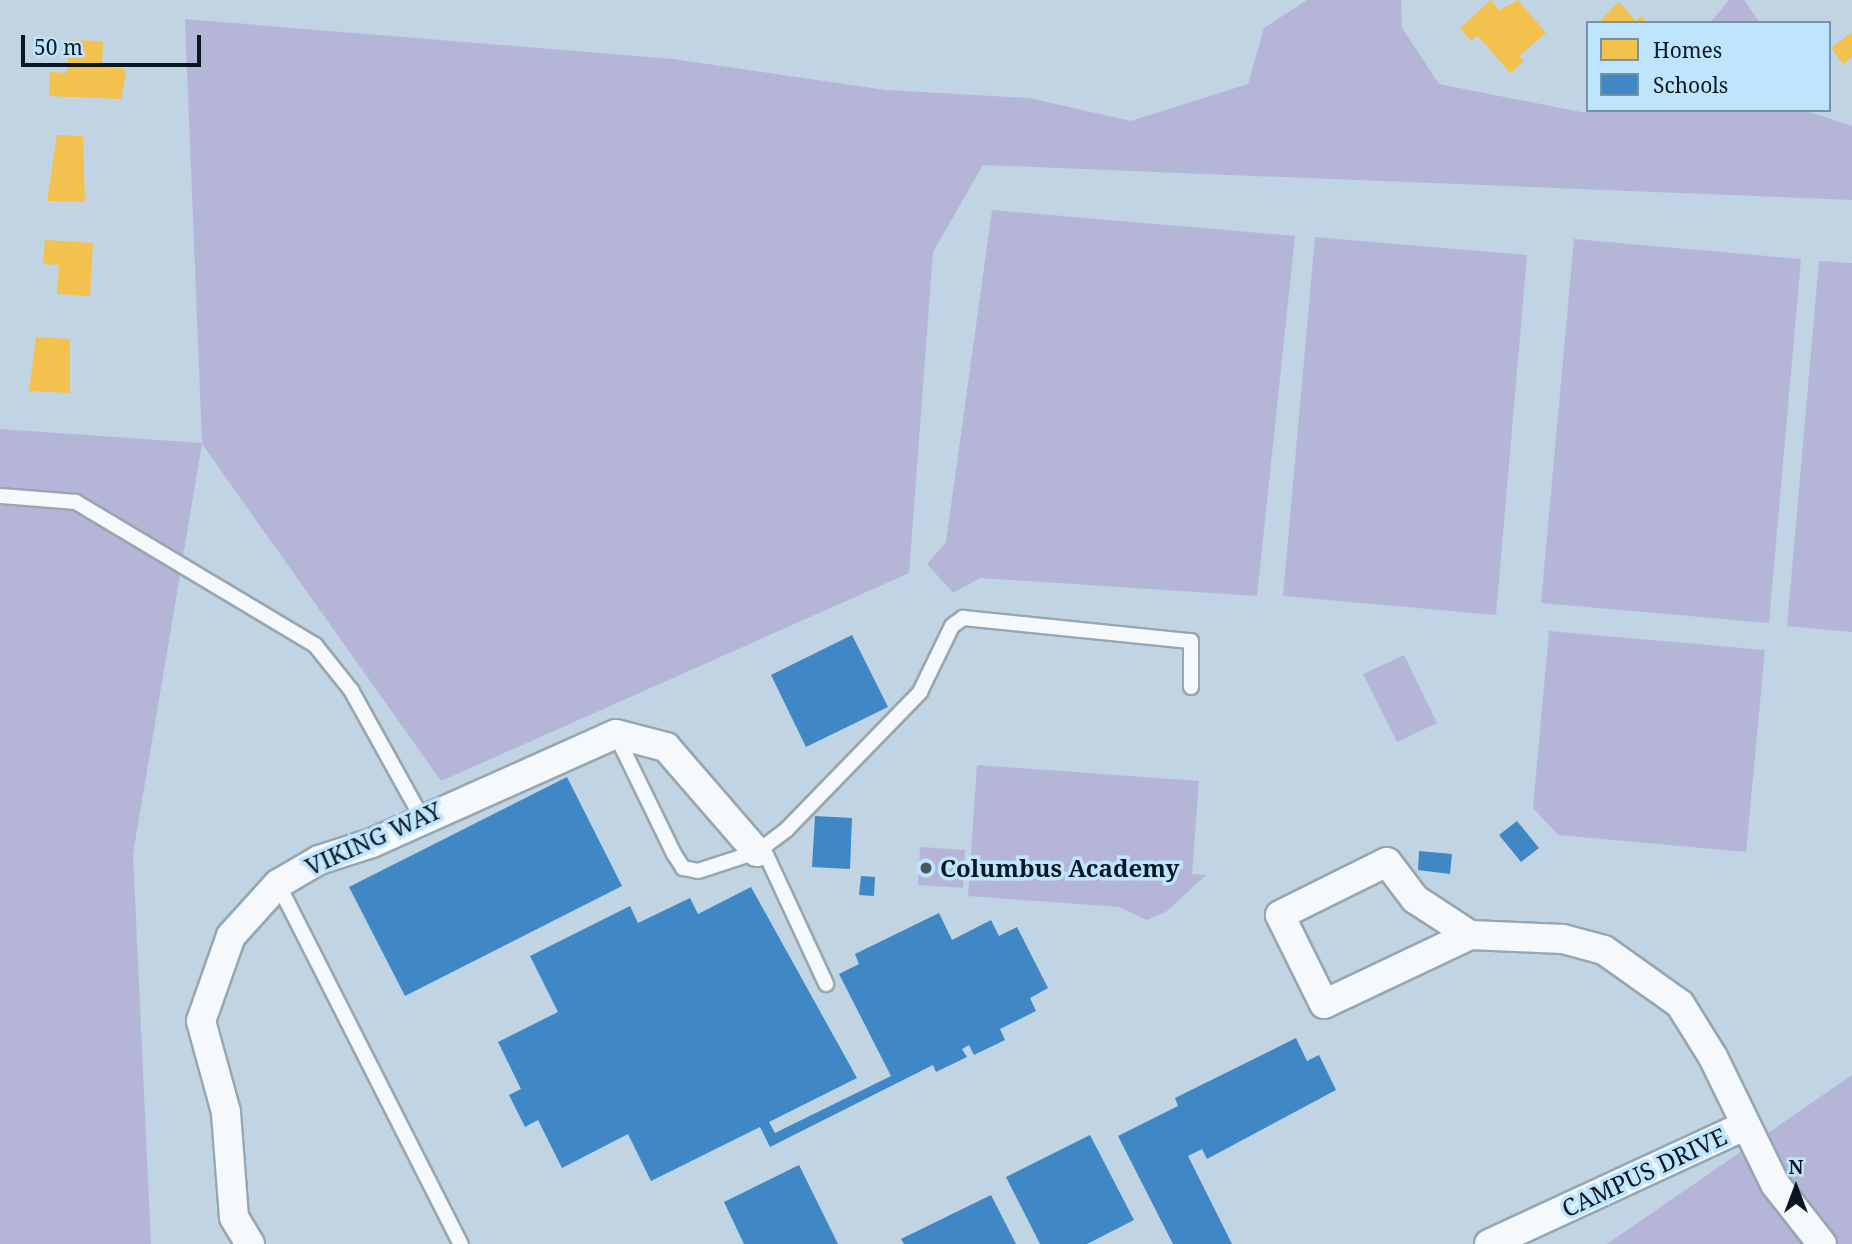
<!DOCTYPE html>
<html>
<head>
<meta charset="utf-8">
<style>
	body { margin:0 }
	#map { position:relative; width:1852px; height:1244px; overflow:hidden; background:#c0d4e3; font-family:"Noto Serif",serif }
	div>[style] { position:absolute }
	.green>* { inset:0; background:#b5b6d7 }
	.homes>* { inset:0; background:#f2c14e }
	.schools>* { inset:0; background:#3f88c5 }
	.roads { filter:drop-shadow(2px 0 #97a7b2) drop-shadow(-2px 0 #97a7b2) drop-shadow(0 2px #97a7b2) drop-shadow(0 -2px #97a7b2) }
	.lane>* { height:14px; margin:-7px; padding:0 7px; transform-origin:7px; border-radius:7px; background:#f6f9fb }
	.street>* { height:28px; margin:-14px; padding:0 14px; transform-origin:14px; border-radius:14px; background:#f6f9fb }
	.dots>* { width:19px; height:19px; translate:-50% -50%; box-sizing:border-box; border:4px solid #bfe4fe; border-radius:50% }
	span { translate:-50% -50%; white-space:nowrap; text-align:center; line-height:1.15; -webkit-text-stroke:7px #bfe4fe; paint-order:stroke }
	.street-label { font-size:24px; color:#091720 }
	.poi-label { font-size:24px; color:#091720; font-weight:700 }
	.left { translate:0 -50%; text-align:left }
	.legend { position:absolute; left:1586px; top:21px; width:245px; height:91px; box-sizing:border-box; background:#bfe4fe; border:2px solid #7692a5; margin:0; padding:9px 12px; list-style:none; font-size:21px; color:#091720 }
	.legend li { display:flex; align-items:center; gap:14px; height:35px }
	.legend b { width:35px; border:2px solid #7692a5 }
	.north { position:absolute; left:1761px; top:1153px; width:70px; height:70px; -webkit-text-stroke:5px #bfe4fe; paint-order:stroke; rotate:0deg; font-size:19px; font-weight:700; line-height:28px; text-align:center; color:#091720 }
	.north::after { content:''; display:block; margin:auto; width:24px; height:32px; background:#091720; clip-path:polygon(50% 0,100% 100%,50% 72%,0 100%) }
	.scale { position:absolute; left:21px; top:35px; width:180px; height:32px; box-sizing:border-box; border:4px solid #091720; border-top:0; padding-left:9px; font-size:21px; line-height:24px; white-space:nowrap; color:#091720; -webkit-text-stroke:5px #bfe4fe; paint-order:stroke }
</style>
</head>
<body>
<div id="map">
	<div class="green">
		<i style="clip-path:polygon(1307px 0,1401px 0,1402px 28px,1439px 84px,1581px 112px,1804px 110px,1852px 126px,1852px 200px,983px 165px,933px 252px,909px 573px,441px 781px,202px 444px,133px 854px,151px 1244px,0 1244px,0 429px,202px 443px,185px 19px,673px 59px,886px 90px,1029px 98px,1131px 121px,1248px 84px,1264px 28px)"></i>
		<i style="clip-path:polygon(1729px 0,1744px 0,1760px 23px,1710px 23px)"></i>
		<i style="clip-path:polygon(992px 210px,1295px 236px,1257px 596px,980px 578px,953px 593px,927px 564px,946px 542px)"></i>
		<i style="clip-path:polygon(1315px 237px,1527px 255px,1496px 615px,1283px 596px)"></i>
		<i style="clip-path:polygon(1574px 239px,1801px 259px,1769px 623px,1541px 603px)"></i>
		<i style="clip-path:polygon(1819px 261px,1852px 263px,1852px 632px,1787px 626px)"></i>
		<i style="clip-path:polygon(1549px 631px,1765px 650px,1746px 852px,1558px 835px,1533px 808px)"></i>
		<i style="clip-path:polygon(1404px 655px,1437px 723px,1397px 742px,1363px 674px)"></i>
		<i style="clip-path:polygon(977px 765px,1199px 781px,1192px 874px,1206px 875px,1166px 912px,1147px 920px,1119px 907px,968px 896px)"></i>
		<i style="clip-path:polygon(920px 847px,965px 850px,963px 888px,918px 885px)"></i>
		<i style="clip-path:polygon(1852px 1075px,1852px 1244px,1607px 1244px)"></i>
	</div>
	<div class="homes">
		<i style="clip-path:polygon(1491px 0,1499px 10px,1518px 0,1546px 33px,1519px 56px,1524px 61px,1510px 73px,1477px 35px,1471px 41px,1460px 28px)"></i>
		<i style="clip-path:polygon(1619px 2px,1636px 21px,1641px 16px,1647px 23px,1598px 23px)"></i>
		<i style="clip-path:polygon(1852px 32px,1852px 57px,1843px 64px,1831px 48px)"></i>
		<i style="clip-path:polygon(69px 40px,103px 41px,102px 67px,123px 68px,126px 74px,121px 99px,49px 96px,50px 72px,67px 73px)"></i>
		<i style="clip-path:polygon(57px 135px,83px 136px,85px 202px,47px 201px)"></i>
		<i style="clip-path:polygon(45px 240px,93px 243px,90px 296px,57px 294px,59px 265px,43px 264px)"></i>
		<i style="clip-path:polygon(36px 337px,70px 339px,70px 393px,29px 391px)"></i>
	</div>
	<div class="schools">
		<i style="clip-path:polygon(852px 635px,888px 707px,806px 747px,771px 675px)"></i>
		<i style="clip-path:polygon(567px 777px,622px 886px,405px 996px,349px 887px)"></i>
		<i style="clip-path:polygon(815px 816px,852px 818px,850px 869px,812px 867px)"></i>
		<i style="clip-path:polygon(1517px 821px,1539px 848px,1521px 862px,1499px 835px)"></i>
		<i style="clip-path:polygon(1419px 851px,1452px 854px,1450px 874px,1418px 870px)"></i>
		<i style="clip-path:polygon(861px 876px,875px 877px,874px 896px,859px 895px)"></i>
		<i style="clip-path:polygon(751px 887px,857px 1078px,769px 1122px,775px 1133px,891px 1076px,839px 974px,859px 964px,855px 954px,939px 913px,952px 940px,991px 920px,999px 936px,1017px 927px,1048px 988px,1030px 998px,1036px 1011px,1000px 1029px,1005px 1040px,974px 1055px,969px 1045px,962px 1049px,967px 1057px,936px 1072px,933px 1065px,770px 1147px,760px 1127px,651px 1181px,628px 1134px,562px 1168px,538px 1120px,525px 1127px,509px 1095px,521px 1089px,498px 1042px,558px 1012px,530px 956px,630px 906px,638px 923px,690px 898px,698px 914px)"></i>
		<i style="clip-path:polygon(1296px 1038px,1307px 1061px,1319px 1055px,1336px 1090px,1207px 1159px,1202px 1149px,1188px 1156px,1232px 1244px,1173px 1244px,1118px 1136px,1178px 1106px,1175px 1098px)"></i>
		<i style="clip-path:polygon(1090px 1135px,1134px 1220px,1087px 1244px,1040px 1244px,1006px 1177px)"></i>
		<i style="clip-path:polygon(799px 1165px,838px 1244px,744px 1244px,724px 1202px)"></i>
		<i style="clip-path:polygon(991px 1195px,1016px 1244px,904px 1244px,901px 1239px)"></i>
	</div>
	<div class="roads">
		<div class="lane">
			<i style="left:0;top:496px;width:76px;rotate:4.5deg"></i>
			<i style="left:76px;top:502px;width:279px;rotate:30.9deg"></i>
			<i style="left:315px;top:645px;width:58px;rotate:51.3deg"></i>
			<i style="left:351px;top:690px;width:146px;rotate:61deg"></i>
			<i style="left:616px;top:735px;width:132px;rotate:64deg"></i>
			<i style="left:674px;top:854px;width:17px;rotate:57deg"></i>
			<i style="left:683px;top:868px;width:15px;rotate:11deg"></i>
			<i style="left:698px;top:871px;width:62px;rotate:-17.9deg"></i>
			<i style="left:757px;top:852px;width:38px;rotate:-37deg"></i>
			<i style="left:787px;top:829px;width:191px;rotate:-45.8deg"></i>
			<i style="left:920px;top:692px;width:73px;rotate:-64.1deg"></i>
			<i style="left:952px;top:626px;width:14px;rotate:-36deg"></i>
			<i style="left:963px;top:618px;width:229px;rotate:5.8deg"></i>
			<i style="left:1191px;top:641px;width:46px;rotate:90deg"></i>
			<i style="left:763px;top:848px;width:150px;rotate:65.1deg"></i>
			<i style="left:278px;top:884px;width:404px;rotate:63.1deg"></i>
		</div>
		<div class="street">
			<i style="left:1470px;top:935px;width:161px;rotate:154.7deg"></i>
			<i style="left:1324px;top:1004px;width:99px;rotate:-116.3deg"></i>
			<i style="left:1280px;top:915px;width:119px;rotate:-26.4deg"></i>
			<i style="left:1387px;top:862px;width:46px;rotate:52.9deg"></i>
			<i style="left:1415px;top:899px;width:66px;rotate:33.2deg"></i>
			<i style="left:1470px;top:935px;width:93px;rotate:2.5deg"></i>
			<i style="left:1563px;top:939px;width:42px;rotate:15deg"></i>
			<i style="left:1604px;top:950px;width:93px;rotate:35.4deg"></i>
			<i style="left:1680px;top:1004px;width:62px;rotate:58.1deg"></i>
			<i style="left:1713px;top:1057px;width:141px;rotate:64deg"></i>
			<i style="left:1775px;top:1184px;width:76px;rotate:51.9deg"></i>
			<i style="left:250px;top:1244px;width:31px;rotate:-121deg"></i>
			<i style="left:234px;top:1217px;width:105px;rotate:-94.4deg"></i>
			<i style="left:226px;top:1112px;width:94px;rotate:-105.4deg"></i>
			<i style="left:201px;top:1021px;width:90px;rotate:-70.6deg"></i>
			<i style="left:231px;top:936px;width:70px;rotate:-47.9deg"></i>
			<i style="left:278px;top:884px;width:48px;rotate:-30.3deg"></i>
			<i style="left:319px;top:860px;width:56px;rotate:-17.8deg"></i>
			<i style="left:372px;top:843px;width:267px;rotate:-24.1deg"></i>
			<i style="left:616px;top:734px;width:52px;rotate:14.6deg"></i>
			<i style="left:666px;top:747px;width:139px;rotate:49.1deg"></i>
			<i style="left:1489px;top:1244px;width:283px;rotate:-24.8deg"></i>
		</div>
	</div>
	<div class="dots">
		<i style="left:926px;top:868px;background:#495964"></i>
	</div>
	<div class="street-label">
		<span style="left:373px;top:838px;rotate:-24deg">VIKING WAY</span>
		<span style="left:1644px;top:1172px;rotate:-25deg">CAMPUS DRIVE</span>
	</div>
	<div class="poi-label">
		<span class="left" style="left:940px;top:868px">Columbus Academy</span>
	</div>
	<ul class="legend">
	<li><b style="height:19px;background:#f2c14e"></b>Homes</li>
	<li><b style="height:19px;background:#3f88c5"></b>Schools</li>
	</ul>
	<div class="north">N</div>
	<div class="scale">50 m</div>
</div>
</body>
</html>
